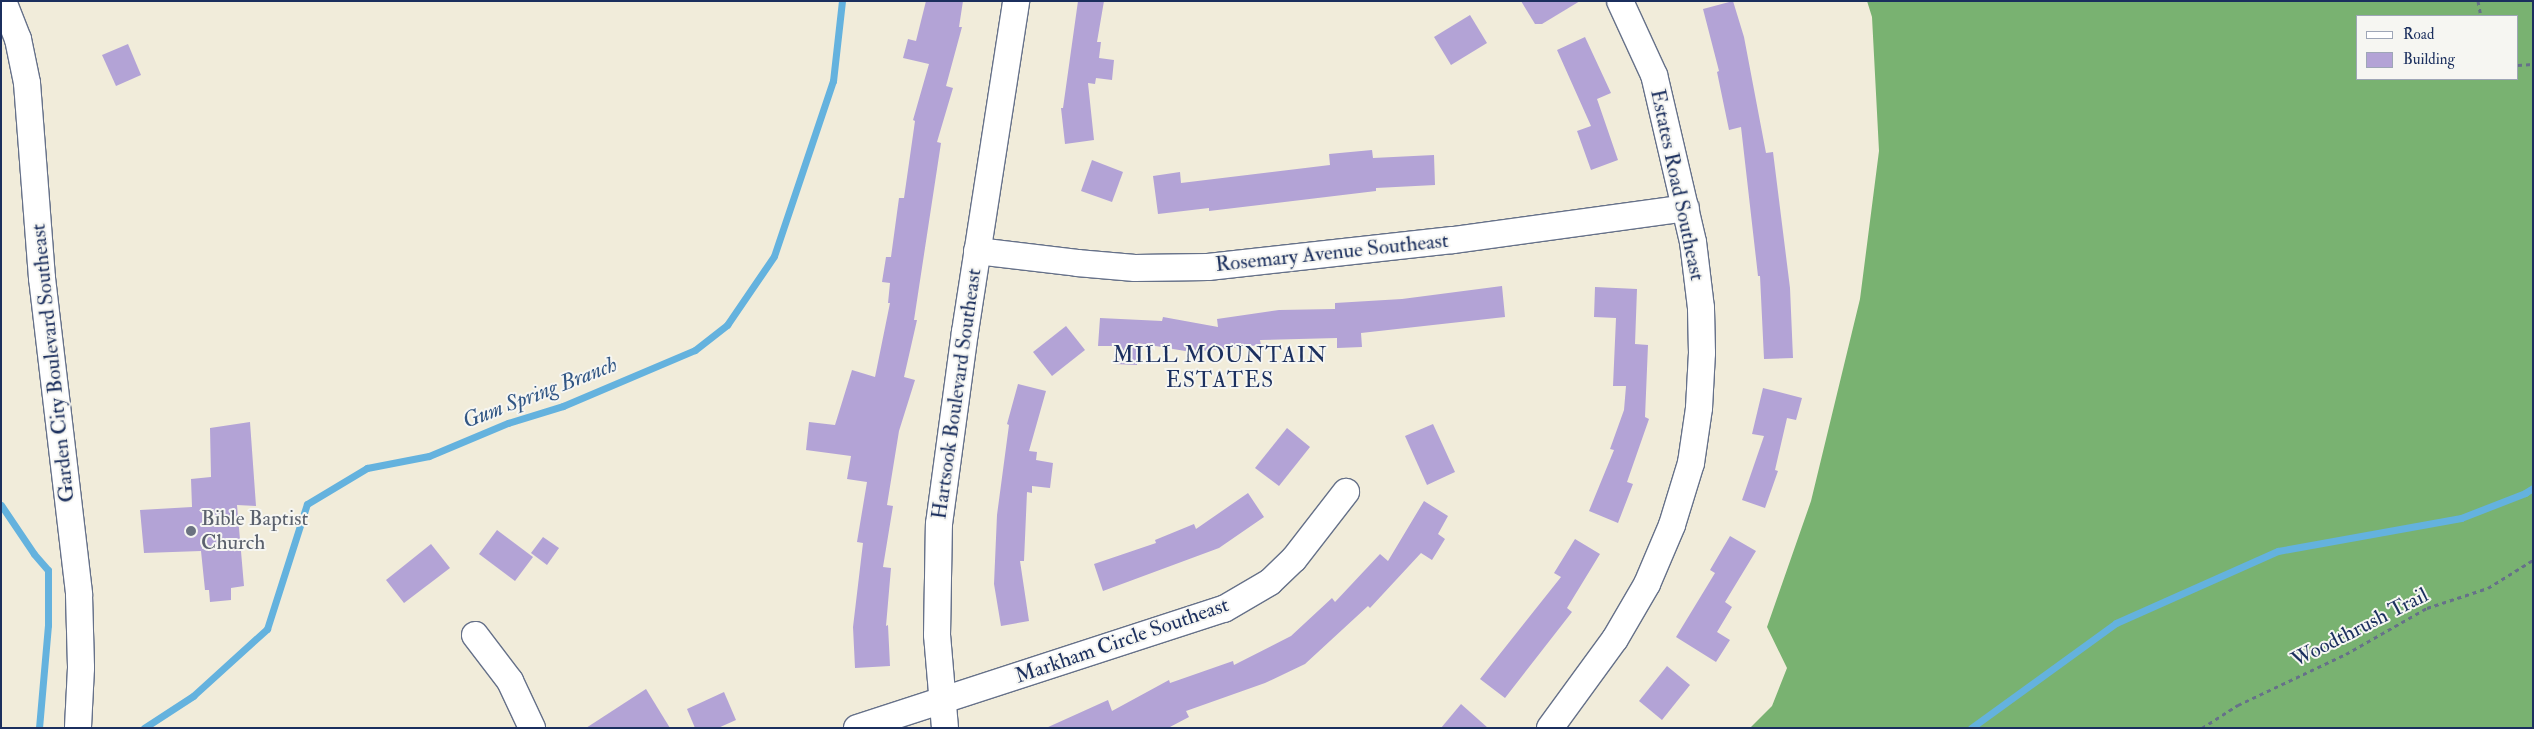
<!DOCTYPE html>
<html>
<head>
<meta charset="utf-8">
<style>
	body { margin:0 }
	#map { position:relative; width:2534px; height:729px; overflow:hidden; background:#f1ecda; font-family:"IM FELL Double Pica",serif }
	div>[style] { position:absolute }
	.forest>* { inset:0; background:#79b271 }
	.stream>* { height:7px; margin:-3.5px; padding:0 3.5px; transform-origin:3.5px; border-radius:3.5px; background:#64b2de }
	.building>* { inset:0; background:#b3a3d6 }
	.path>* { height:3px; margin-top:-1.5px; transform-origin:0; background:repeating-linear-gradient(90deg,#667189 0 4px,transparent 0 8px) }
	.roads { filter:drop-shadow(1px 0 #667189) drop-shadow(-1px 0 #667189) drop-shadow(0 1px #667189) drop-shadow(0 -1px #667189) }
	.minor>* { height:26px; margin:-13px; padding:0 13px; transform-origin:13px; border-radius:13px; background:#fff }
	.dots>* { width:14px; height:14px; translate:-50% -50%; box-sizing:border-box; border:2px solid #f6f6f2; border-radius:50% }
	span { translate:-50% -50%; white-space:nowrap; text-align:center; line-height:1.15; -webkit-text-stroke:4px #f6f6f2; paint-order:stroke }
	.street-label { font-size:21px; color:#1b2f5e }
	.worship-label { font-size:21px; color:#5b616d }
	.left { translate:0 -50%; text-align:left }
	.neighbourhood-label { font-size:22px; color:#1b2f5e; letter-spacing:1px }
	.water-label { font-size:22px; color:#315684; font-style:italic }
	.frame { position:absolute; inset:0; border:2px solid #1b2f5e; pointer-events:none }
	.legend { position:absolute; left:2356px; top:15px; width:162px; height:65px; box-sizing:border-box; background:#f6f6f2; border:1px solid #9ea6b7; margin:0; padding:6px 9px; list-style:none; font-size:15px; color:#1b2f5e }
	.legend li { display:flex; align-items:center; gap:10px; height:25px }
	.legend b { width:25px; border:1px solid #9ea6b7 }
</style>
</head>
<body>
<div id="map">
	<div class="forest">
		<i style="clip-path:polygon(evenodd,1867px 1px,2533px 1px,2533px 728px,1750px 728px,1772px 706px,1787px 668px,1767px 627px,1811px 501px,1860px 299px,1879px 151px,1872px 17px,1867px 1px,2358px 16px,2518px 16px,2518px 79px,2358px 79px,2358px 16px)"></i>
	</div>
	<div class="stream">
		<i style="left:1px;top:505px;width:59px;rotate:56deg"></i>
		<i style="left:34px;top:554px;width:21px;rotate:49deg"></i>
		<i style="left:48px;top:570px;width:55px;rotate:90deg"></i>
		<i style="left:48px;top:625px;width:103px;rotate:95deg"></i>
		<i style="left:144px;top:728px;width:59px;rotate:-33.1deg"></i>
		<i style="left:193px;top:696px;width:100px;rotate:-42.2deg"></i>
		<i style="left:267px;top:629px;width:131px;rotate:-72.3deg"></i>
		<i style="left:307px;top:504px;width:70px;rotate:-31deg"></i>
		<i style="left:367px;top:468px;width:63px;rotate:-11deg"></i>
		<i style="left:429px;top:456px;width:86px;rotate:-22.7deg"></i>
		<i style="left:508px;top:423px;width:58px;rotate:-17.2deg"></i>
		<i style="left:563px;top:406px;width:143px;rotate:-23deg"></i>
		<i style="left:695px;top:350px;width:41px;rotate:-38deg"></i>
		<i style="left:727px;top:325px;width:83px;rotate:-55.7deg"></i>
		<i style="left:774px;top:256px;width:185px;rotate:-71.4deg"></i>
		<i style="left:833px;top:81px;width:81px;rotate:-83.6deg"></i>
		<i style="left:1971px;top:728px;width:179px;rotate:-35.9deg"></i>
		<i style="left:2116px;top:623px;width:177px;rotate:-24deg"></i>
		<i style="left:2278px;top:551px;width:186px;rotate:-10.2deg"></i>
		<i style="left:2461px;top:518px;width:69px;rotate:-21.3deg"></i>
		<i style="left:2525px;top:493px;width:9px;rotate:-32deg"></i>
	</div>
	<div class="building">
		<i style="clip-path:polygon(926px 1px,963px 1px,959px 27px,962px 27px,946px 86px,953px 88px,937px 142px,941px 143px,914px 320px,917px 320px,904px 377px,915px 380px,899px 431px,887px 505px,893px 506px,883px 567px,891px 568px,886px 626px,888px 625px,890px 666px,855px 668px,853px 627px,863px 543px,857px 542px,867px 482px,847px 479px,851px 456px,806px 450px,809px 422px,835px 425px,852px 370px,875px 377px,890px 303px,888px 303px,890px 283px,882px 282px,886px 257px,891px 257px,899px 198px,904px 198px,915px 121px,913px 120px,929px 64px,903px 58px,908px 39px,916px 41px)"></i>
		<i style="clip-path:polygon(1078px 1px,1104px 1px,1097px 42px,1101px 42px,1099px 58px,1114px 60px,1112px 80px,1096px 78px,1095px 84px,1088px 83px,1094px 140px,1065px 144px,1061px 108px,1063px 108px)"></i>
		<i style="clip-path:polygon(1521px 1px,1580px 1px,1542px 24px,1535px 24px)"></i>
		<i style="clip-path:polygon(1733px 1px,1744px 37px,1766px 153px,1773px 152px,1790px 288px,1793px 358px,1764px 359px,1760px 276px,1758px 276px,1741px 127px,1729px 130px,1717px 72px,1719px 71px,1703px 9px)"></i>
		<i style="clip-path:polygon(1470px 15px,1487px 43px,1451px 65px,1434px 37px)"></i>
		<i style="clip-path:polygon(1585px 37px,1611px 93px,1597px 99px,1618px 160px,1591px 170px,1577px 131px,1591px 126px,1557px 50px)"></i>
		<i style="clip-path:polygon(128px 44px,141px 75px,116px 86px,102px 55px)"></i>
		<i style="clip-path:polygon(1372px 150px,1373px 158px,1434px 155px,1435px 185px,1376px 188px,1376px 191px,1209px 211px,1209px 208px,1158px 214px,1153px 176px,1180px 172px,1181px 183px,1330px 165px,1329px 154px)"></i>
		<i style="clip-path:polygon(1092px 160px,1123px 172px,1112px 202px,1081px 191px)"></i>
		<i style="clip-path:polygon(1502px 286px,1505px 317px,1361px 333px,1362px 347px,1337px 348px,1337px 338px,1260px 340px,1261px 345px,1191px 352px,1138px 343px,1137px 365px,1114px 364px,1115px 346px,1098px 346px,1100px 318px,1162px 321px,1163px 317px,1218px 327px,1217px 319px,1279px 310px,1335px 309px,1335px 303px,1402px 299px)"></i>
		<i style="clip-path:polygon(1595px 287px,1637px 289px,1635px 344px,1648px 345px,1645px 417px,1649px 419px,1627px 482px,1633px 484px,1618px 523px,1589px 511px,1614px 450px,1610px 449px,1624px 410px,1626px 386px,1613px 386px,1616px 318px,1594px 317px)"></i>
		<i style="clip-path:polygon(1066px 326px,1085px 350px,1052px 376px,1033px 352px)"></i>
		<i style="clip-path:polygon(1018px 384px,1046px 391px,1029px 451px,1037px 452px,1036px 460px,1053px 463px,1050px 488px,1032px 486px,1032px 493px,1027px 492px,1024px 561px,1020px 561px,1029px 621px,1001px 626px,994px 584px,997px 515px,1009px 425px,1007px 424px)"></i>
		<i style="clip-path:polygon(1763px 388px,1802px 398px,1796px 420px,1787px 418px,1775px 470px,1778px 471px,1765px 508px,1742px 500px,1764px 436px,1752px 434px)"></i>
		<i style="clip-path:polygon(250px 422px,256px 506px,237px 505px,244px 586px,231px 588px,231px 600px,210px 602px,209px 590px,205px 590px,201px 551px,144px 553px,140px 510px,192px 507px,191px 479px,211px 477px,210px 428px)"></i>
		<i style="clip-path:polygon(1433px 424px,1455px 472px,1427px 485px,1405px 436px)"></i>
		<i style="clip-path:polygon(1287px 428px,1310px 447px,1279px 486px,1255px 468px)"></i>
		<i style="clip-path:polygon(1248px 493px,1264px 517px,1219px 548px,1103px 591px,1094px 564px,1156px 543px,1155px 540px,1194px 524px,1196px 529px)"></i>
		<i style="clip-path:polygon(1424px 501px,1448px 516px,1438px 534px,1445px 539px,1432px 560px,1421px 553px,1370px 608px,1368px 606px,1305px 664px,1265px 683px,1186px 711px,1189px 717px,1168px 728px,1046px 728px,1108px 700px,1112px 711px,1169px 680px,1170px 683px,1233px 661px,1234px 665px,1291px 636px,1332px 598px,1335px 602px,1380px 554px,1388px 561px)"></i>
		<i style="clip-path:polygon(497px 530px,533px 557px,515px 581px,479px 554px)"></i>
		<i style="clip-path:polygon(1730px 536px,1756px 551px,1725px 602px,1732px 607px,1717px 632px,1730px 640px,1716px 662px,1676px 637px,1715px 573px,1710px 570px)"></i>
		<i style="clip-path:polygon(543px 537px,559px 548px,547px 565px,531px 553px)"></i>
		<i style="clip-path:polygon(1575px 539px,1600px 554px,1567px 608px,1572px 612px,1505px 698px,1480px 679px,1561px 577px,1554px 573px)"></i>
		<i style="clip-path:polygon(431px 544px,450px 568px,404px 603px,386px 580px)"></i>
		<i style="clip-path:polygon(1667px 666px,1690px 685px,1662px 720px,1639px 701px)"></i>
		<i style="clip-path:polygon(646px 689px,670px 728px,586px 728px)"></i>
		<i style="clip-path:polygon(724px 692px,736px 720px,718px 728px,695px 728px,687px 709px)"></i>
		<i style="clip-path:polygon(1461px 704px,1488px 728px,1441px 728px)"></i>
	</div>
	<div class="path">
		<i style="left:2478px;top:1px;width:15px;rotate:79deg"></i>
		<i style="left:2518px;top:65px;width:15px;rotate:-4deg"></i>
		<i style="left:2202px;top:728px;width:43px;rotate:-32.6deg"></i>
		<i style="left:2238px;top:705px;width:119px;rotate:-25.3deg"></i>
		<i style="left:2346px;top:654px;width:93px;rotate:-29.6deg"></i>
		<i style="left:2427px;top:608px;width:64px;rotate:-18.2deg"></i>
		<i style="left:2488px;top:588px;width:53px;rotate:-31.9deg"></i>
	</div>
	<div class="roads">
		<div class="minor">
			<i style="left:3px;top:1px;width:41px;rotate:68.5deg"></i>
			<i style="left:18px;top:39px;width:45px;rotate:78.4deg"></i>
			<i style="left:27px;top:83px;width:196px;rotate:85.6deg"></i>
			<i style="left:42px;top:278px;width:319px;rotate:83.3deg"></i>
			<i style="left:79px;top:595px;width:73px;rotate:88.4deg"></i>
			<i style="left:81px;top:668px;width:60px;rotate:92.9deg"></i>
			<i style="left:977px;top:251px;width:101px;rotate:6.8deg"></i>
			<i style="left:1077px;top:263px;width:58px;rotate:4.9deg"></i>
			<i style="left:1135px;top:268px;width:73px;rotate:-0.8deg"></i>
			<i style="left:1208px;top:267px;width:246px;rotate:-6.3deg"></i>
			<i style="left:1453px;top:240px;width:235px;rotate:-7.8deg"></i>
			<i style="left:475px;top:635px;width:58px;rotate:52.7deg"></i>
			<i style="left:510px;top:681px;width:52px;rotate:64.9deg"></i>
			<i style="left:857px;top:728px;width:386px;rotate:-18deg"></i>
			<i style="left:1224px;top:609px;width:53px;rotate:-30.4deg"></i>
			<i style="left:1270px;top:582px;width:33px;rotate:-44deg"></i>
			<i style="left:1294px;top:559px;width:85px;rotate:-52.2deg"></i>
			<i style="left:945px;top:728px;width:93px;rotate:-94.9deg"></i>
			<i style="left:937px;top:635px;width:111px;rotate:-89deg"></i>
			<i style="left:939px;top:524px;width:194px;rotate:-82.3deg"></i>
			<i style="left:965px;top:332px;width:335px;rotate:-81.2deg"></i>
			<i style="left:1550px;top:728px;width:110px;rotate:-53.9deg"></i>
			<i style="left:1615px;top:639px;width:64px;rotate:-59.8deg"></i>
			<i style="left:1647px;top:584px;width:64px;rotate:-67deg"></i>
			<i style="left:1672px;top:525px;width:65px;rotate:-73deg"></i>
			<i style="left:1691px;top:463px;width:56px;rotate:-81.7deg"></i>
			<i style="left:1699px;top:408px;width:55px;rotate:-86.9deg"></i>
			<i style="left:1702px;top:353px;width:45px;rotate:-91.3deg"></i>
			<i style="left:1701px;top:308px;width:66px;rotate:-96.9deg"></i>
			<i style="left:1693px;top:242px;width:171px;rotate:-103.1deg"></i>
			<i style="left:1654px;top:75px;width:81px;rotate:-114.7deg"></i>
		</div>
	</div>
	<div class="dots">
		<i style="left:191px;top:531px;background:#6b7280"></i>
	</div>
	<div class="street-label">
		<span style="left:1677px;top:185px;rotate:78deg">Estates Road Southeast</span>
		<span style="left:1332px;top:253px;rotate:-6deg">Rosemary Avenue Southeast</span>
		<span style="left:53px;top:363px;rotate:-96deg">Garden City Boulevard Southeast</span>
		<span style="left:957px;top:394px;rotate:-82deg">Hartsook Boulevard Southeast</span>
		<span style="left:2360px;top:628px;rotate:-27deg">Woodthrush Trail</span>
		<span style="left:1122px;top:641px;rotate:-19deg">Markham Circle Southeast</span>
	</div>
	<div class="worship-label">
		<span class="left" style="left:201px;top:531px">Bible Baptist<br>Church</span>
	</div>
	<div class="neighbourhood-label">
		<span style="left:1220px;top:368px">MILL MOUNTAIN<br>ESTATES</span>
	</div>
	<div class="water-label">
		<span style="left:540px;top:393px;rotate:-21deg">Gum Spring Branch</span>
	</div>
	<div class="frame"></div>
	<ul class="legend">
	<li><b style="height:6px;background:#fff"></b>Road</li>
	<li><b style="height:14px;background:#b3a3d6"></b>Building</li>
	</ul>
</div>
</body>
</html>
